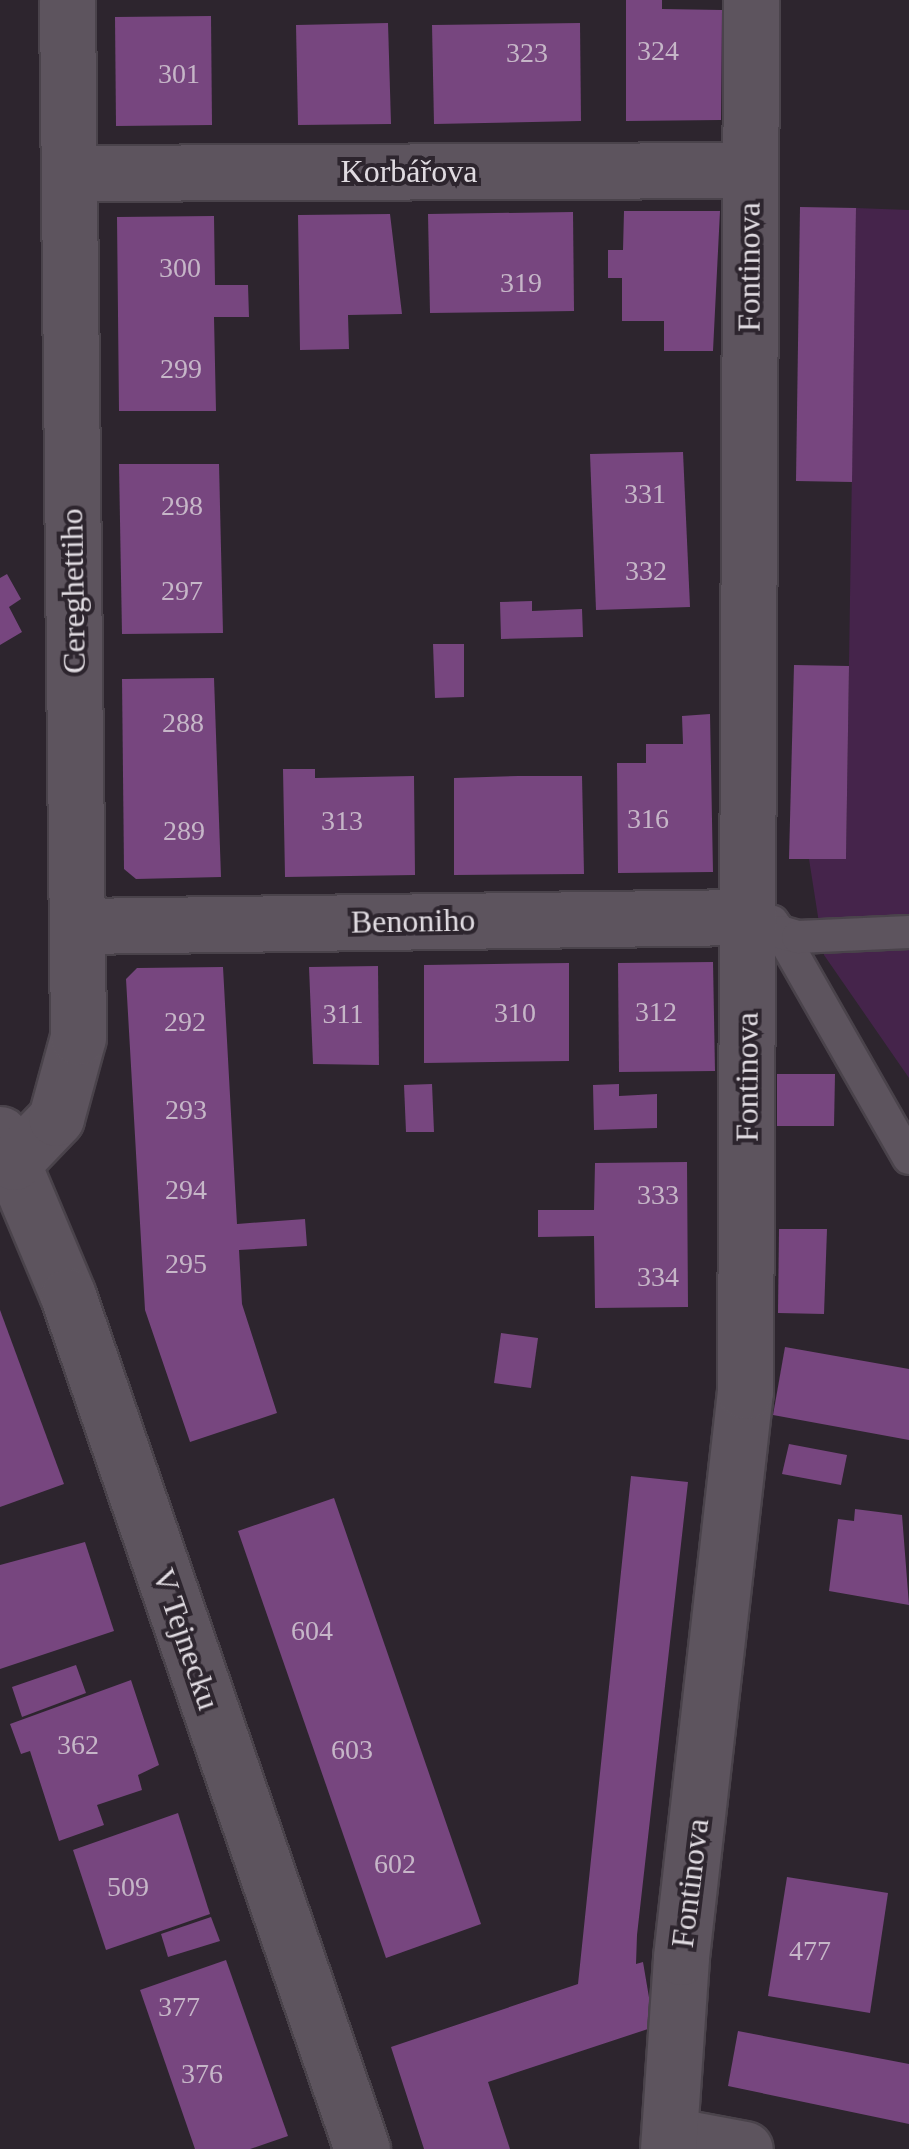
<!DOCTYPE html>
<html>
<head>
<meta charset="utf-8">
<style>
	body { margin:0 }
	#map { position:relative; width:909px; height:2149px; overflow:hidden; background:#2d252e; font-family:Georgia,serif }
	div>[style] { position:absolute }
	.green>* { inset:0; background:#45244b }
	.building>* { inset:0; background:#77467f }
	.roads { filter:drop-shadow(2px 0 #4a434b) drop-shadow(-2px 0 #4a434b) drop-shadow(0 2px #4a434b) drop-shadow(0 -2px #4a434b) }
	.lane>* { height:32px; margin:-16px; padding:0 16px; transform-origin:16px; border-radius:16px; background:#5d545e }
	.street>* { height:55px; margin:-27.5px; padding:0 27.5px; transform-origin:27.5px; border-radius:27.5px; background:#5d545e }
	span { translate:-50% -50%; white-space:nowrap; text-align:center; line-height:1.15; -webkit-text-stroke:8px #2d252e; paint-order:stroke }
	.number-label { font-size:28px; color:#c6b6c8 }
	.number-label span { -webkit-text-stroke-width:0 }
	.street-label { font-size:32px; color:#e0dbe1 }
</style>
</head>
<body>
<div id="map">
	<div class="green">
		<i style="clip-path:polygon(856px 208px,909px 210px,909px 1078px,824px 955px,809px 859px,846px 858px)"></i>
	</div>
	<div class="building">
		<i style="clip-path:polygon(626px 0,662px 0,662px 9px,722px 10px,721px 120px,626px 121px)"></i>
		<i style="clip-path:polygon(211px 16px,212px 125px,116px 126px,115px 17px)"></i>
		<i style="clip-path:polygon(388px 23px,391px 124px,298px 125px,296px 25px)"></i>
		<i style="clip-path:polygon(580px 23px,581px 121px,434px 124px,432px 25px)"></i>
		<i style="clip-path:polygon(800px 207px,856px 208px,852px 482px,796px 481px)"></i>
		<i style="clip-path:polygon(624px 211px,720px 211px,713px 351px,664px 351px,664px 321px,622px 321px,622px 278px,608px 278px,608px 250px,623px 250px)"></i>
		<i style="clip-path:polygon(573px 212px,574px 311px,430px 313px,428px 214px)"></i>
		<i style="clip-path:polygon(390px 214px,402px 314px,348px 315px,349px 349px,300px 350px,298px 215px)"></i>
		<i style="clip-path:polygon(214px 216px,215px 285px,248px 285px,249px 317px,214px 317px,216px 411px,119px 411px,117px 217px)"></i>
		<i style="clip-path:polygon(683px 452px,690px 607px,596px 610px,590px 454px)"></i>
		<i style="clip-path:polygon(119px 464px,219px 464px,223px 633px,122px 634px)"></i>
		<i style="clip-path:polygon(7px 574px,21px 599px,9px 607px,22px 632px,0 645px,0 578px)"></i>
		<i style="clip-path:polygon(532px 601px,532px 611px,582px 609px,583px 637px,501px 639px,500px 602px)"></i>
		<i style="clip-path:polygon(433px 644px,464px 644px,464px 697px,435px 698px)"></i>
		<i style="clip-path:polygon(794px 665px,849px 666px,846px 859px,789px 859px)"></i>
		<i style="clip-path:polygon(214px 678px,221px 877px,136px 879px,124px 869px,122px 679px)"></i>
		<i style="clip-path:polygon(710px 714px,713px 872px,618px 873px,617px 763px,646px 763px,646px 744px,683px 744px,682px 716px)"></i>
		<i style="clip-path:polygon(283px 769px,315px 769px,315px 778px,414px 776px,415px 875px,285px 877px)"></i>
		<i style="clip-path:polygon(518px 776px,582px 776px,584px 874px,454px 875px,454px 778px)"></i>
		<i style="clip-path:polygon(713px 962px,715px 1071px,619px 1072px,618px 963px)"></i>
		<i style="clip-path:polygon(569px 963px,569px 1061px,424px 1063px,424px 965px)"></i>
		<i style="clip-path:polygon(378px 966px,379px 1065px,313px 1064px,309px 967px)"></i>
		<i style="clip-path:polygon(223px 967px,237px 1224px,305px 1219px,307px 1246px,239px 1250px,242px 1304px,277px 1413px,190px 1442px,145px 1310px,126px 979px,137px 968px)"></i>
		<i style="clip-path:polygon(777px 1074px,835px 1074px,834px 1126px,777px 1126px)"></i>
		<i style="clip-path:polygon(432px 1084px,434px 1132px,406px 1132px,404px 1085px)"></i>
		<i style="clip-path:polygon(619px 1084px,619px 1096px,657px 1094px,657px 1128px,594px 1130px,593px 1085px)"></i>
		<i style="clip-path:polygon(687px 1162px,688px 1307px,595px 1308px,594px 1236px,538px 1237px,538px 1210px,594px 1210px,595px 1163px)"></i>
		<i style="clip-path:polygon(779px 1229px,827px 1229px,824px 1314px,778px 1313px)"></i>
		<i style="clip-path:polygon(0 1310px,64px 1484px,0 1507px)"></i>
		<i style="clip-path:polygon(501px 1333px,538px 1338px,531px 1388px,494px 1383px)"></i>
		<i style="clip-path:polygon(785px 1347px,909px 1369px,909px 1440px,773px 1415px)"></i>
		<i style="clip-path:polygon(789px 1444px,847px 1455px,841px 1485px,782px 1474px)"></i>
		<i style="clip-path:polygon(631px 1476px,688px 1482px,637px 1935px,636px 1964px,643px 1962px,654px 2027px,488px 2082px,510px 2149px,424px 2149px,391px 2047px,578px 1984px)"></i>
		<i style="clip-path:polygon(334px 1498px,481px 1924px,386px 1958px,238px 1531px)"></i>
		<i style="clip-path:polygon(855px 1509px,902px 1515px,909px 1605px,829px 1591px,838px 1519px,854px 1521px)"></i>
		<i style="clip-path:polygon(85px 1542px,114px 1631px,0 1669px,0 1565px)"></i>
		<i style="clip-path:polygon(76px 1665px,86px 1693px,22px 1717px,12px 1687px)"></i>
		<i style="clip-path:polygon(131px 1680px,159px 1765px,138px 1775px,142px 1790px,97px 1805px,104px 1825px,59px 1841px,30px 1751px,21px 1754px,10px 1724px)"></i>
		<i style="clip-path:polygon(178px 1813px,210px 1914px,106px 1950px,73px 1850px)"></i>
		<i style="clip-path:polygon(787px 1877px,888px 1893px,870px 2013px,768px 1996px)"></i>
		<i style="clip-path:polygon(211px 1917px,220px 1941px,168px 1957px,161px 1934px)"></i>
		<i style="clip-path:polygon(226px 1960px,288px 2136px,250px 2149px,195px 2149px,140px 1990px)"></i>
		<i style="clip-path:polygon(738px 2031px,909px 2064px,909px 2124px,728px 2086px)"></i>
	</div>
	<div class="roads">
		<div class="lane">
			<i style="left:749px;top:917px;width:24px;rotate:12deg"></i>
			<i style="left:772px;top:922px;width:13px;rotate:51deg"></i>
			<i style="left:780px;top:932px;width:260px;rotate:60.3deg"></i>
			<i style="left:780px;top:932px;width:19px;rotate:16deg"></i>
			<i style="left:798px;top:937px;width:111px;rotate:-2.6deg"></i>
		</div>
		<div class="street">
			<i style="left:69px;top:173px;width:680px;rotate:-0.25deg"></i>
			<i style="left:77px;top:926px;width:672px;rotate:-0.77deg"></i>
			<i style="left:0;top:1134px;width:176px;rotate:67.2deg"></i>
			<i style="left:68px;top:1296px;width:902px;rotate:70.98deg"></i>
			<i style="left:14px;top:1162px;width:61px;rotate:-46.3deg"></i>
			<i style="left:56px;top:1118px;width:84px;rotate:-74.8deg"></i>
			<i style="left:78px;top:1037px;width:1037px;rotate:-90.61deg"></i>
			<i style="left:670px;top:2135px;width:76px;rotate:10.6deg"></i>
			<i style="left:668px;top:2149px;width:192px;rotate:-86.1deg"></i>
			<i style="left:681px;top:1957px;width:570px;rotate:-83.55deg"></i>
			<i style="left:745px;top:1391px;width:1391px;rotate:-89.75deg"></i>
		</div>
	</div>
	<div class="number-label">
		<span style="left:658px;top:51px">324</span>
		<span style="left:527px;top:53px">323</span>
		<span style="left:179px;top:74px">301</span>
		<span style="left:180px;top:268px">300</span>
		<span style="left:521px;top:283px">319</span>
		<span style="left:181px;top:369px">299</span>
		<span style="left:645px;top:494px">331</span>
		<span style="left:182px;top:506px">298</span>
		<span style="left:646px;top:571px">332</span>
		<span style="left:182px;top:591px">297</span>
		<span style="left:183px;top:723px">288</span>
		<span style="left:648px;top:819px">316</span>
		<span style="left:342px;top:821px">313</span>
		<span style="left:184px;top:831px">289</span>
		<span style="left:656px;top:1012px">312</span>
		<span style="left:515px;top:1013px">310</span>
		<span style="left:343px;top:1014px">311</span>
		<span style="left:185px;top:1022px">292</span>
		<span style="left:186px;top:1110px">293</span>
		<span style="left:186px;top:1190px">294</span>
		<span style="left:658px;top:1195px">333</span>
		<span style="left:186px;top:1264px">295</span>
		<span style="left:658px;top:1277px">334</span>
		<span style="left:312px;top:1631px">604</span>
		<span style="left:78px;top:1745px">362</span>
		<span style="left:352px;top:1750px">603</span>
		<span style="left:395px;top:1864px">602</span>
		<span style="left:128px;top:1887px">509</span>
		<span style="left:810px;top:1951px">477</span>
		<span style="left:179px;top:2007px">377</span>
		<span style="left:202px;top:2074px">376</span>
	</div>
	<div class="street-label">
		<span style="left:409px;top:171px">Korbářova</span>
		<span style="left:749px;top:267px;rotate:-90deg">Fontinova</span>
		<span style="left:73px;top:591px;rotate:-91deg">Cereghettiho</span>
		<span style="left:413px;top:921px;rotate:-1deg">Benoniho</span>
		<span style="left:747px;top:1077px;rotate:-90deg">Fontinova</span>
		<span style="left:186px;top:1639px;rotate:71deg">V Tejnecku</span>
		<span style="left:690px;top:1883px;rotate:-83deg">Fontinova</span>
	</div>
</div>
</body>
</html>
